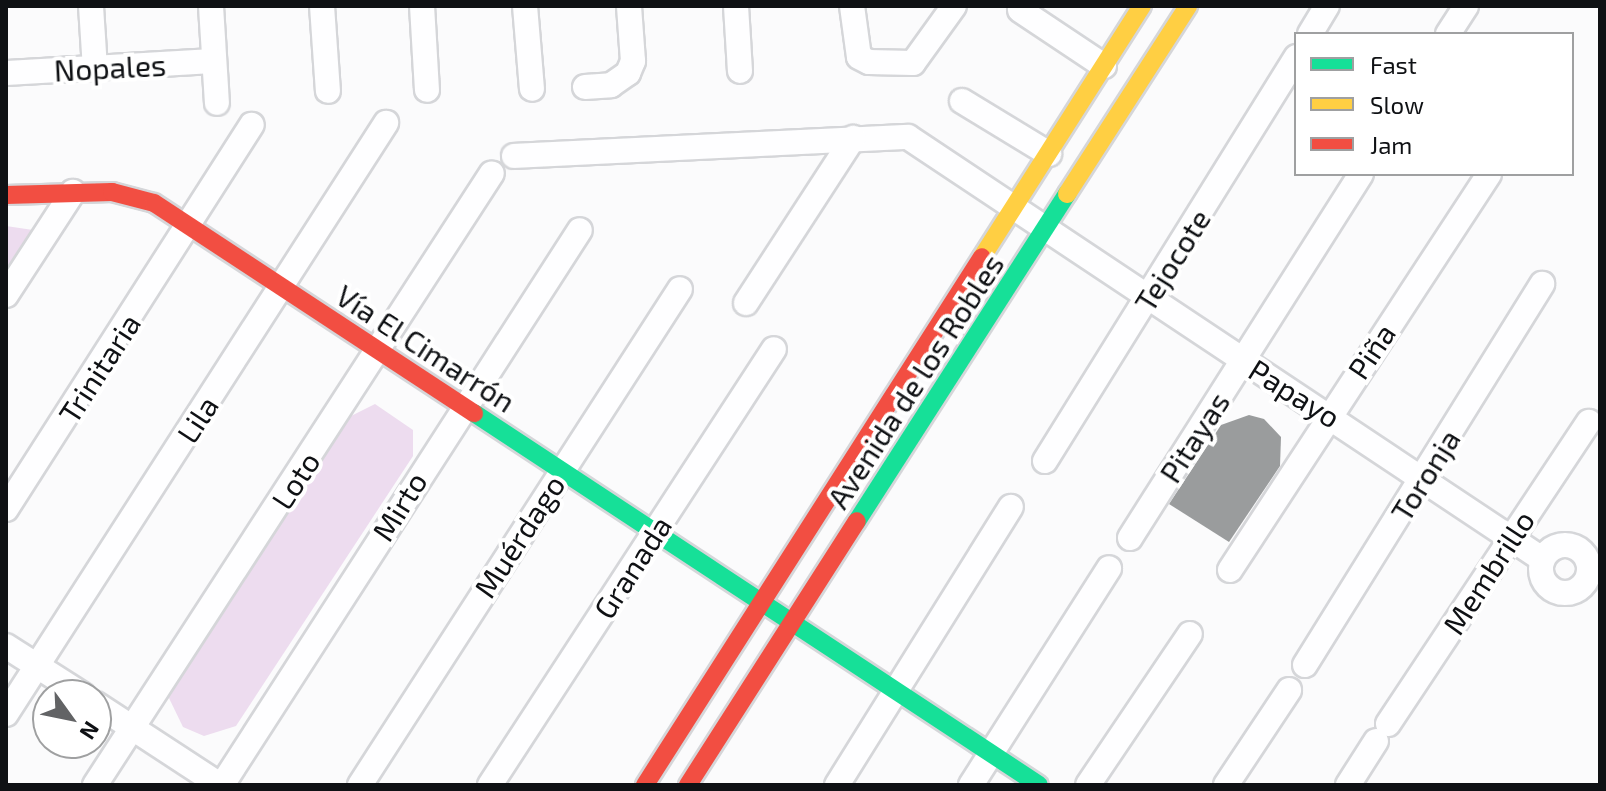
<!DOCTYPE html>
<html>
<head>
<meta charset="utf-8">
<style>
	body { margin:0 }
	#map { position:relative; width:1606px; height:791px; overflow:hidden; background:#fbfbfc; font-family:"Exo 2",sans-serif }
	div>[style] { position:absolute }
	.green>* { inset:0; background:#eddcef }
	.building>* { inset:0; background:#9a9c9d }
	.roads { filter:drop-shadow(2px 0 #d5d6d9) drop-shadow(-2px 0 #d5d6d9) drop-shadow(0 2px #d5d6d9) drop-shadow(0 -2px #d5d6d9) }
	.street>* { height:24px; margin:-12px; padding:0 12px; transform-origin:12px; border-radius:12px; background:#fefeff }
	.street>.ring { margin:-12px; padding:0; box-sizing:content-box; background:none; border:24px solid #fefeff; border-radius:50% }
	.fast>* { height:18px; margin:-9px; padding:0 9px; transform-origin:9px; border-radius:9px; background:#16e098 }
	.slow>* { height:18px; margin:-9px; padding:0 9px; transform-origin:9px; border-radius:9px; background:#ffcf43 }
	.jam>* { height:18px; margin:-9px; padding:0 9px; transform-origin:9px; border-radius:9px; background:#f24e42 }
	span { translate:-50% -50%; white-space:nowrap; text-align:center; line-height:1.15; -webkit-text-stroke:8px #fff; paint-order:stroke }
	.street-label { font-size:30px; color:#0f1114 }
	.frame { position:absolute; inset:0; border:8px solid #0f1114; pointer-events:none }
	.legend { position:absolute; left:1294px; top:32px; width:280px; height:144px; box-sizing:border-box; background:#fff; border:2px solid #9fa0a1; margin:0; padding:10px 14px; list-style:none; font-size:24px; color:#0f1114 }
	.legend li { display:flex; align-items:center; gap:16px; height:40px }
	.legend b { width:40px; border:2px solid #9fa0a1 }
	.north { position:absolute; left:32px; top:679px; width:80px; height:80px; box-sizing:border-box; background:#fff; border:2px solid #9fa0a1; border-radius:50%; rotate:123deg; font-size:22px; font-weight:700; line-height:32px; text-align:center; color:#0f1114 }
	.north::after { content:''; display:block; margin:auto; width:28px; height:36px; background:#626365; clip-path:polygon(50% 0,100% 100%,50% 72%,0 100%) }
</style>
</head>
<body>
<div id="map">
	<div class="green">
		<i style="clip-path:polygon(6px 226px,33px 230px,6px 272px)"></i>
		<i style="clip-path:polygon(375px 404px,413px 430px,413px 456px,236px 726px,204px 736px,183px 727px,167px 694px,345px 419px)"></i>
	</div>
	<div class="building">
		<i style="clip-path:polygon(1249px 415px,1264px 419px,1281px 437px,1280px 466px,1229px 542px,1169px 504px,1221px 425px)"></i>
	</div>
	<div class="roads">
		<div class="street">
			<i style="left:91px;top:6px;width:63px;rotate:86.4deg"></i>
			<i style="left:211px;top:6px;width:97px;rotate:86.5deg"></i>
			<i style="left:322px;top:6px;width:85px;rotate:86deg"></i>
			<i style="left:422px;top:6px;width:84px;rotate:86.6deg"></i>
			<i style="left:525px;top:6px;width:83px;rotate:85.2deg"></i>
			<i style="left:736px;top:6px;width:65px;rotate:86.5deg"></i>
			<i style="left:852px;top:6px;width:51px;rotate:82.2deg"></i>
			<i style="left:859px;top:57px;width:11px;rotate:27deg"></i>
			<i style="left:869px;top:62px;width:44px;rotate:1.3deg"></i>
			<i style="left:913px;top:63px;width:70px;rotate:-54.3deg"></i>
			<i style="left:1020px;top:10px;width:101px;rotate:33.7deg"></i>
			<i style="left:1310px;top:34px;width:33px;rotate:-59deg"></i>
			<i style="left:1448px;top:34px;width:33px;rotate:-57deg"></i>
			<i style="left:6px;top:73px;width:208px;rotate:-3.3deg"></i>
			<i style="left:585px;top:87px;width:26px;rotate:-4deg"></i>
			<i style="left:611px;top:85px;width:21px;rotate:-35deg"></i>
			<i style="left:628px;top:73px;width:13px;rotate:-67deg"></i>
			<i style="left:633px;top:61px;width:55px;rotate:-94.2deg"></i>
			<i style="left:962px;top:101px;width:102px;rotate:31.3deg"></i>
			<i style="left:514px;top:156px;width:394px;rotate:-2.8deg"></i>
			<i style="left:908px;top:137px;width:762px;rotate:33.65deg"></i>
			<i style="left:6px;top:295px;width:123px;rotate:-57deg"></i>
			<i style="left:746px;top:303px;width:197px;rotate:-57deg"></i>
			<i style="left:1045px;top:461px;width:476px;rotate:-58.1deg"></i>
			<i style="left:6px;top:509px;width:456px;rotate:-57.4deg"></i>
			<i style="left:1130px;top:538px;width:431px;rotate:-57.6deg"></i>
			<i class="ring" style="left:1541px;top:545px;width:24px;height:24px"></i>
			<i style="left:1230px;top:570px;width:473px;rotate:-56.8deg"></i>
			<i style="left:6px;top:646px;width:91px;rotate:32.5deg"></i>
			<i style="left:1305px;top:665px;width:449px;rotate:-58.1deg"></i>
			<i style="left:96px;top:704px;width:148px;rotate:33.2deg"></i>
			<i style="left:6px;top:714px;width:703px;rotate:-57.26deg"></i>
			<i style="left:1388px;top:724px;width:363px;rotate:-56.4deg"></i>
			<i style="left:95px;top:785px;width:729px;rotate:-57.03deg"></i>
			<i style="left:222px;top:785px;width:660px;rotate:-57.18deg"></i>
			<i style="left:360px;top:785px;width:590px;rotate:-57.17deg"></i>
			<i style="left:490px;top:785px;width:520px;rotate:-56.92deg"></i>
			<i style="left:837px;top:785px;width:328px;rotate:-58deg"></i>
			<i style="left:971px;top:785px;width:257px;rotate:-57.5deg"></i>
			<i style="left:1088px;top:785px;width:182px;rotate:-56deg"></i>
			<i style="left:1226px;top:785px;width:114px;rotate:-56.4deg"></i>
			<i style="left:1348px;top:785px;width:52px;rotate:-57.5deg"></i>
		</div>
		<div class="fast">
			<i style="left:474px;top:413px;width:676px;rotate:33.36deg"></i>
			<i style="left:857px;top:521px;width:389px;rotate:-57.3deg"></i>
		</div>
		<div class="slow">
			<i style="left:1067px;top:194px;width:224px;rotate:-57.2deg"></i>
			<i style="left:982px;top:257px;width:298px;rotate:-57.5deg"></i>
		</div>
		<div class="jam">
			<i style="left:6px;top:195px;width:106px;rotate:-1.6deg"></i>
			<i style="left:112px;top:192px;width:43px;rotate:14.7deg"></i>
			<i style="left:154px;top:203px;width:383px;rotate:33.3deg"></i>
			<i style="left:645px;top:785px;width:626px;rotate:-57.45deg"></i>
			<i style="left:688px;top:785px;width:313px;rotate:-57.4deg"></i>
		</div>
	</div>
	<div class="street-label">
		<span style="left:110px;top:67px;rotate:-3deg">Nopales</span>
		<span style="left:1172px;top:260px;rotate:-58deg">Tejocote</span>
		<span style="left:426px;top:348px;rotate:33deg">Vía El Cimarrón</span>
		<span style="left:1371px;top:351px;rotate:-56deg">Piña</span>
		<span style="left:99px;top:368px;rotate:-57deg">Trinitaria</span>
		<span style="left:915px;top:381px;rotate:-57deg">Avenida de los Robles</span>
		<span style="left:1295px;top:393px;rotate:32deg">Papayo</span>
		<span style="left:197px;top:419px;rotate:-57deg">Lila</span>
		<span style="left:1194px;top:437px;rotate:-57deg">Pitayas</span>
		<span style="left:1425px;top:475px;rotate:-58deg">Toronja</span>
		<span style="left:295px;top:480px;rotate:-57deg">Loto</span>
		<span style="left:399px;top:506px;rotate:-58deg">Mirto</span>
		<span style="left:519px;top:536px;rotate:-57deg">Muérdago</span>
		<span style="left:632px;top:567px;rotate:-57deg">Granada</span>
		<span style="left:1488px;top:572px;rotate:-57deg">Membrillo</span>
	</div>
	<div class="frame"></div>
	<ul class="legend">
	<li><b style="height:10px;background:#16e098"></b>Fast</li>
	<li><b style="height:10px;background:#ffcf43"></b>Slow</li>
	<li><b style="height:10px;background:#f24e42"></b>Jam</li>
	</ul>
	<div class="north">N</div>
</div>
</body>
</html>
